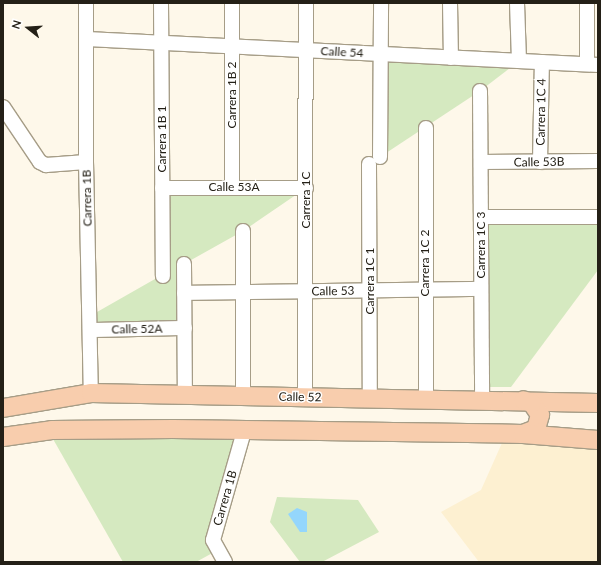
<!DOCTYPE html>
<html>
<head>
<meta charset="utf-8">
<style>
	body { margin:0 }
	#map { position:relative; width:601px; height:565px; overflow:hidden; background:#fef8ea; font-family:Lato,sans-serif }
	div>[style] { position:absolute }
	.built>* { inset:0; background:#fdf0d1 }
	.green>* { inset:0; background:#d5e9c0 }
	.water>* { inset:0; background:#94d6fc }
	.roads { filter:drop-shadow(1px 0 #a69d87) drop-shadow(-1px 0 #a69d87) drop-shadow(0 1px #a69d87) drop-shadow(0 -1px #a69d87) }
	.minor>* { height:14px; margin:-7px; padding:0 7px; transform-origin:7px; border-radius:7px; background:#fff }
	.major>* { height:18px; margin:-9px; padding:0 9px; transform-origin:9px; border-radius:9px; background:#f8cdad }
	span { translate:-50% -50%; white-space:nowrap; text-align:center; line-height:1.15; -webkit-text-stroke:3px #fff; paint-order:stroke }
	.street-label { font-size:12px; color:#242017 }
	.frame { position:absolute; inset:0; border:4px solid #242017; pointer-events:none }
	.north { position:absolute; left:8px; top:8px; width:40px; height:40px; -webkit-text-stroke:3px #fff; paint-order:stroke; rotate:287deg; font-size:11px; font-weight:700; line-height:16px; text-align:center; color:#242017 }
	.north::after { content:''; display:block; margin:auto; width:14px; height:18px; background:#242017; clip-path:polygon(50% 0,100% 100%,50% 72%,0 100%) }
</style>
</head>
<body>
<div id="map">
	<div class="built">
		<i style="clip-path:polygon(506px 434px,598px 440px,598px 562px,479px 562px,441px 512px,481px 490px)"></i>
	</div>
	<div class="green">
		<i style="clip-path:polygon(381px 54px,519px 61px,480px 91px,380px 157px)"></i>
		<i style="clip-path:polygon(162px 188px,306px 188px,243px 231px,184px 264px,185px 328px,90px 330px,90px 316px,162px 275px)"></i>
		<i style="clip-path:polygon(598px 223px,598px 270px,511px 387px,487px 387px,486px 224px)"></i>
		<i style="clip-path:polygon(52px 430px,244px 431px,218px 550px,196px 562px,123px 562px,53px 439px)"></i>
		<i style="clip-path:polygon(277px 497px,358px 500px,379px 532px,322px 562px,300px 562px,270px 522px)"></i>
	</div>
	<div class="water">
		<i style="clip-path:polygon(297px 508px,307px 512px,307px 532px,300px 532px,288px 514px)"></i>
	</div>
	<div class="roads">
		<div class="minor">
			<i style="left:86px;top:3px;width:159px;rotate:90deg"></i>
			<i style="left:86px;top:162px;width:231px;rotate:88.8deg"></i>
			<i style="left:161px;top:3px;width:273px;rotate:89.6deg"></i>
			<i style="left:232px;top:3px;width:184px;rotate:90deg"></i>
			<i style="left:450px;top:3px;width:55px;rotate:89deg"></i>
			<i style="left:517px;top:3px;width:58px;rotate:88deg"></i>
			<i style="left:587px;top:3px;width:61px;rotate:90deg"></i>
			<i style="left:87px;top:39px;width:512px;rotate:2.91deg"></i>
			<i style="left:480px;top:91px;width:309px;rotate:89.6deg"></i>
			<i style="left:3px;top:107px;width:66px;rotate:56.1deg"></i>
			<i style="left:40px;top:162px;width:7px;rotate:27deg"></i>
			<i style="left:46px;top:165px;width:40px;rotate:-4.3deg"></i>
			<i style="left:426px;top:128px;width:271px;rotate:90deg"></i>
			<i style="left:380px;top:157px;width:154px;rotate:-89.6deg"></i>
			<i style="left:481px;top:162px;width:117px;rotate:-0.5deg"></i>
			<i style="left:540px;top:162px;width:100px;rotate:-88.9deg"></i>
			<i style="left:369px;top:164px;width:234px;rotate:89.8deg"></i>
			<i style="left:162px;top:188px;width:144px"></i>
			<i style="left:481px;top:217px;width:117px"></i>
			<i style="left:243px;top:231px;width:165px;rotate:90deg"></i>
			<i style="left:184px;top:264px;width:131px;rotate:89.6deg"></i>
			<i style="left:184px;top:293px;width:297px;rotate:-0.8deg"></i>
			<i style="left:90px;top:330px;width:95px;rotate:-1.2deg"></i>
			<i style="left:305px;top:397px;width:394px;rotate:-89.9deg"></i>
			<i style="left:225px;top:562px;width:25px;rotate:-119deg"></i>
			<i style="left:213px;top:540px;width:113px;rotate:-74.1deg"></i>
		</div>
		<div class="major">
			<i style="left:3px;top:408px;width:89px;rotate:-9.7deg"></i>
			<i style="left:91px;top:393px;width:507px;rotate:1.13deg"></i>
			<i style="left:523px;top:434px;width:14px;rotate:-21deg"></i>
			<i style="left:536px;top:429px;width:15px;rotate:-74deg"></i>
			<i style="left:540px;top:415px;width:14px;rotate:-124deg"></i>
			<i style="left:532px;top:403px;width:9px;rotate:-162deg"></i>
			<i style="left:3px;top:437px;width:49px;rotate:-8.1deg"></i>
			<i style="left:52px;top:430px;width:121px;rotate:-0.5deg"></i>
			<i style="left:173px;top:429px;width:350px;rotate:0.8deg"></i>
			<i style="left:523px;top:434px;width:75px;rotate:4.6deg"></i>
		</div>
	</div>
	<div class="street-label">
		<span style="left:342px;top:52px;rotate:3deg">Calle 54</span>
		<span style="left:232px;top:95px;rotate:-90deg">Carrera 1B 2</span>
		<span style="left:541px;top:112px;rotate:-89deg">Carrera 1C 4</span>
		<span style="left:162px;top:139px;rotate:-90deg">Carrera 1B 1</span>
		<span style="left:539px;top:162px;rotate:-1deg">Calle 53B</span>
		<span style="left:234px;top:187px">Calle 53A</span>
		<span style="left:87px;top:198px;rotate:-91deg">Carrera 1B</span>
		<span style="left:306px;top:200px;rotate:-90deg">Carrera 1C</span>
		<span style="left:481px;top:245px;rotate:-90deg">Carrera 1C 3</span>
		<span style="left:425px;top:263px;rotate:-90deg">Carrera 1C 2</span>
		<span style="left:370px;top:281px;rotate:-90deg">Carrera 1C 1</span>
		<span style="left:333px;top:291px;rotate:-1deg">Calle 53</span>
		<span style="left:137px;top:329px;rotate:-1deg">Calle 52A</span>
		<span style="left:300px;top:397px;rotate:1deg">Calle 52</span>
		<span style="left:225px;top:498px;rotate:-74deg">Carrera 1B</span>
	</div>
	<div class="frame"></div>
	<div class="north">N</div>
</div>
</body>
</html>
